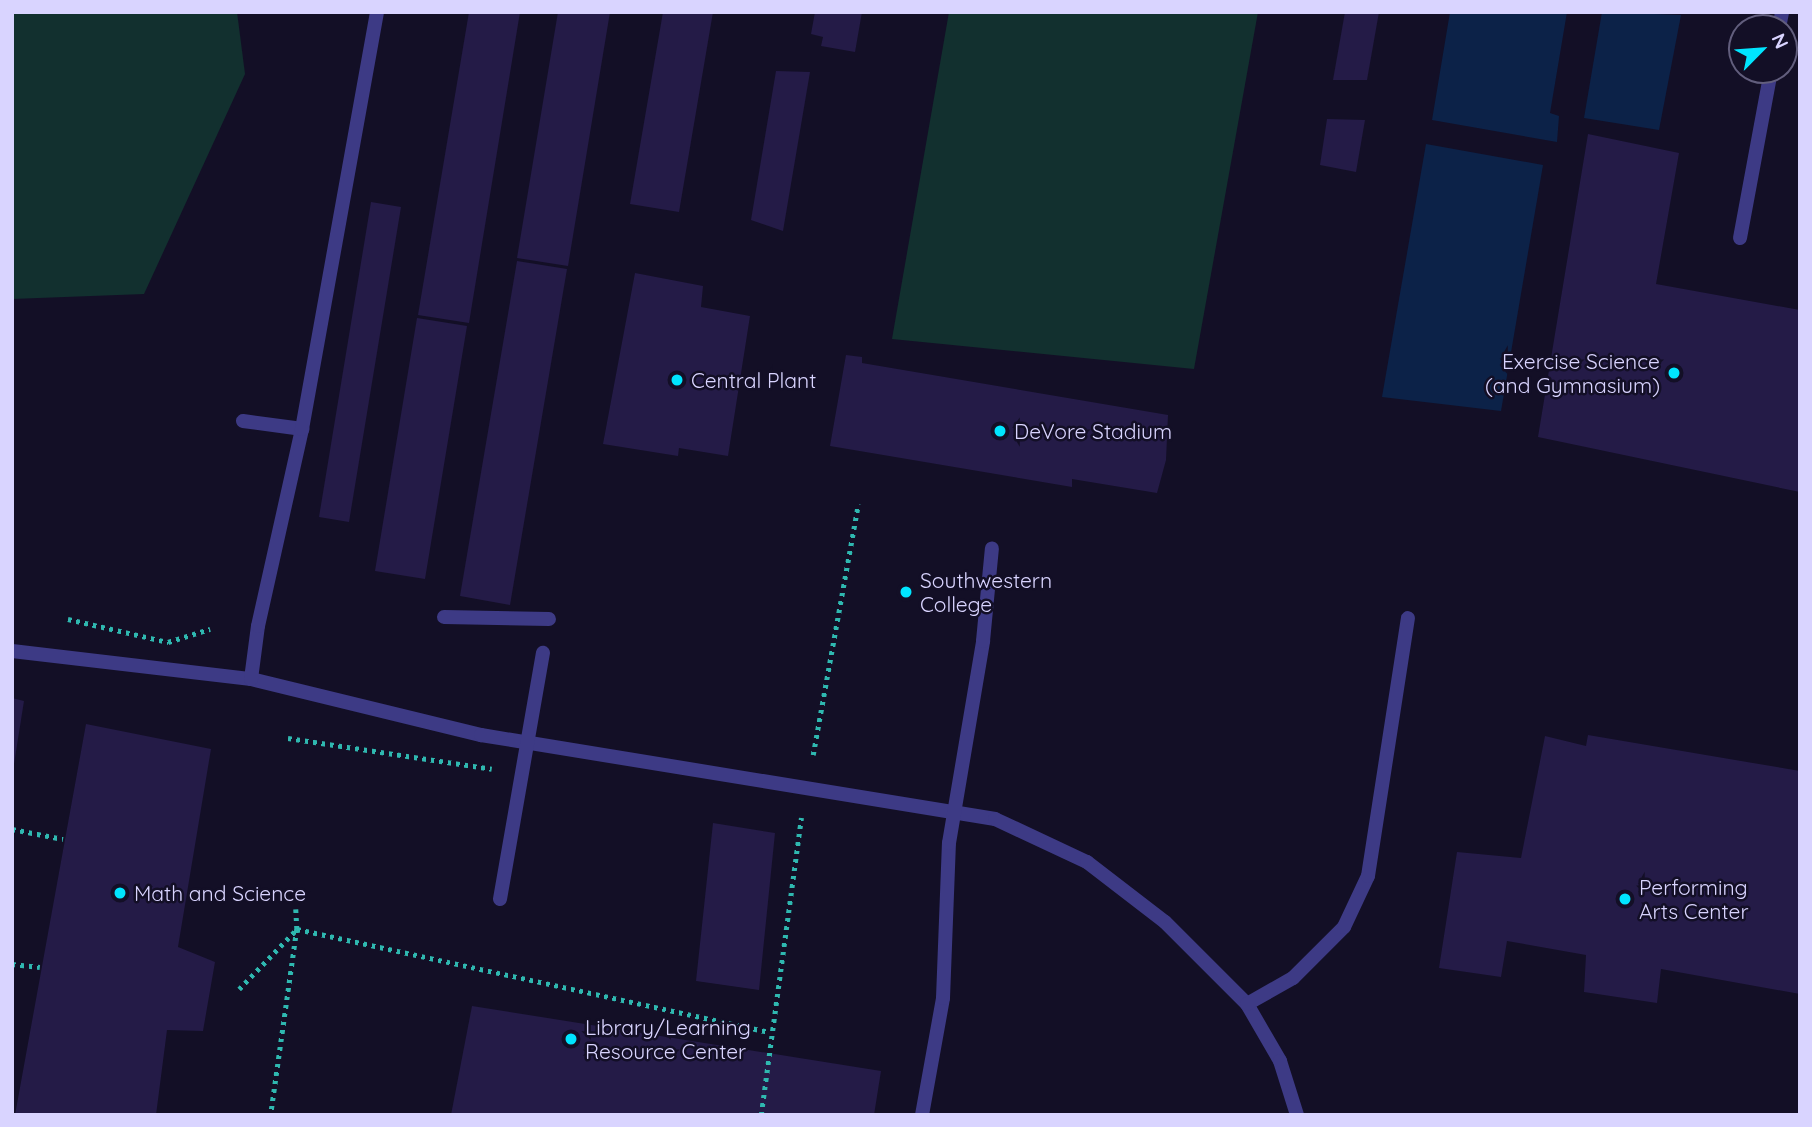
<!DOCTYPE html>
<html>
<head>
<meta charset="utf-8">
<style>
	body { margin:0 }
	#map { position:relative; width:1812px; height:1127px; overflow:hidden; background:#130f26; font-family:Quicksand,sans-serif }
	div>[style] { position:absolute }
	.green>* { inset:0; background:#12302f }
	.water>* { inset:0; background:#0c2248 }
	.building>* { inset:0; background:#241b47 }
	.path>* { height:4.5px; margin-top:-2.25px; transform-origin:0; background:repeating-linear-gradient(90deg,#2fb8b0 0 3.5px,transparent 0 8.5px) }
	.lane>* { height:14px; margin:-7px; padding:0 7px; transform-origin:7px; border-radius:7px; background:#3d3a85 }
	.dots>* { width:19px; height:19px; translate:-50% -50%; box-sizing:border-box; border:4px solid #130f26; border-radius:50% }
	span { translate:-50% -50%; white-space:nowrap; text-align:center; line-height:1.15; -webkit-text-stroke:5px #130f26; paint-order:stroke }
	.poi-label { font-size:21px; color:#d9d4ff }
	.right { translate:-100% -50%; text-align:right }
	.left { translate:0 -50%; text-align:left }
	.frame { position:absolute; inset:0; border:14px solid #d9d4ff; pointer-events:none }
	.north { position:absolute; left:1728px; top:14px; width:70px; height:70px; box-sizing:border-box; background:#130f26; border:2px solid #625e7d; border-radius:50%; rotate:65deg; font-size:19px; font-weight:700; line-height:28px; text-align:center; color:#d9d4ff }
	.north::after { content:''; display:block; margin:auto; width:24px; height:32px; background:#00e5ff; clip-path:polygon(50% 0,100% 100%,50% 72%,0 100%) }
</style>
</head>
<body>
<div id="map">
	<div class="green">
		<i style="clip-path:polygon(12px 12px,237px 12px,245px 74px,144px 294px,12px 299px)"></i>
		<i style="clip-path:polygon(949px 12px,1258px 12px,1194px 369px,892px 339px)"></i>
	</div>
	<div class="water">
		<i style="clip-path:polygon(1450px 12px,1567px 12px,1550px 113px,1559px 116px,1557px 142px,1432px 120px)"></i>
		<i style="clip-path:polygon(1602px 12px,1681px 15px,1659px 130px,1584px 118px)"></i>
		<i style="clip-path:polygon(1426px 144px,1543px 165px,1501px 411px,1382px 397px)"></i>
	</div>
	<div class="building">
		<i style="clip-path:polygon(469px 12px,520px 12px,469px 323px,418px 315px)"></i>
		<i style="clip-path:polygon(558px 12px,610px 12px,568px 266px,517px 258px)"></i>
		<i style="clip-path:polygon(663px 12px,713px 12px,679px 212px,630px 204px)"></i>
		<i style="clip-path:polygon(815px 12px,862px 12px,855px 52px,821px 46px,823px 37px,811px 34px)"></i>
		<i style="clip-path:polygon(1345px 12px,1379px 12px,1367px 80px,1333px 80px)"></i>
		<i style="clip-path:polygon(776px 71px,810px 72px,783px 231px,751px 220px)"></i>
		<i style="clip-path:polygon(1327px 119px,1365px 120px,1356px 172px,1320px 165px)"></i>
		<i style="clip-path:polygon(1588px 134px,1679px 153px,1656px 284px,1800px 310px,1800px 492px,1538px 437px)"></i>
		<i style="clip-path:polygon(371px 202px,401px 207px,349px 522px,319px 517px)"></i>
		<i style="clip-path:polygon(517px 261px,567px 269px,510px 605px,460px 596px)"></i>
		<i style="clip-path:polygon(635px 273px,703px 286px,701px 307px,750px 316px,728px 456px,679px 448px,678px 456px,603px 444px)"></i>
		<i style="clip-path:polygon(417px 318px,467px 326px,425px 579px,375px 571px)"></i>
		<i style="clip-path:polygon(846px 355px,862px 357px,862px 363px,1168px 415px,1166px 460px,1157px 493px,1072px 479px,1072px 487px,830px 446px)"></i>
		<i style="clip-path:polygon(12px 698px,24px 701px,14px 764px,12px 764px)"></i>
		<i style="clip-path:polygon(86px 724px,211px 749px,178px 947px,215px 962px,203px 1031px,167px 1030px,156px 1115px,15px 1115px)"></i>
		<i style="clip-path:polygon(1588px 735px,1800px 771px,1800px 994px,1661px 969px,1657px 1003px,1584px 992px,1586px 955px,1507px 941px,1501px 977px,1439px 968px,1457px 852px,1521px 858px,1545px 736px,1586px 746px)"></i>
		<i style="clip-path:polygon(713px 823px,775px 833px,759px 990px,696px 981px)"></i>
		<i style="clip-path:polygon(472px 1006px,881px 1071px,874px 1115px,451px 1115px)"></i>
	</div>
	<div class="path">
		<i style="left:68px;top:619px;width:103px;rotate:13deg"></i>
		<i style="left:168px;top:642px;width:44px;rotate:-17.2deg"></i>
		<i style="left:288px;top:738px;width:206px;rotate:8.6deg"></i>
		<i style="left:813px;top:755px;width:255px;rotate:-79.8deg"></i>
		<i style="left:12px;top:829px;width:52px;rotate:11.1deg"></i>
		<i style="left:296px;top:909px;width:20px;rotate:87deg"></i>
		<i style="left:297px;top:929px;width:483px;rotate:12.3deg"></i>
		<i style="left:12px;top:964px;width:28px;rotate:6deg"></i>
		<i style="left:239px;top:989px;width:83px;rotate:-46deg"></i>
		<i style="left:297px;top:929px;width:188px;rotate:98deg"></i>
		<i style="left:761px;top:1115px;width:300px;rotate:-82.3deg"></i>
	</div>
	<div class="lane">
		<i style="left:1779px;top:28px;width:16px;rotate:-79deg"></i>
		<i style="left:1740px;top:238px;width:171px;rotate:-79.5deg"></i>
		<i style="left:243px;top:421px;width:60px;rotate:7.7deg"></i>
		<i style="left:444px;top:617px;width:105px;rotate:1.1deg"></i>
		<i style="left:12px;top:651px;width:241px;rotate:6.7deg"></i>
		<i style="left:251px;top:679px;width:237px;rotate:13.7deg"></i>
		<i style="left:481px;top:735px;width:521px;rotate:9.28deg"></i>
		<i style="left:995px;top:819px;width:102px;rotate:25.1deg"></i>
		<i style="left:1087px;top:862px;width:98px;rotate:37.6deg"></i>
		<i style="left:1165px;top:922px;width:116px;rotate:45deg"></i>
		<i style="left:1247px;top:1004px;width:66px;rotate:59.9deg"></i>
		<i style="left:1280px;top:1061px;width:57px;rotate:72.5deg"></i>
		<i style="left:251px;top:679px;width:53px;rotate:-82.5deg"></i>
		<i style="left:258px;top:626px;width:202px;rotate:-77.4deg"></i>
		<i style="left:302px;top:429px;width:424px;rotate:-79.8deg"></i>
		<i style="left:500px;top:899px;width:250px;rotate:-80.1deg"></i>
		<i style="left:1247px;top:1004px;width:53px;rotate:-29.5deg"></i>
		<i style="left:1293px;top:978px;width:72px;rotate:-45deg"></i>
		<i style="left:1344px;top:927px;width:56px;rotate:-64.8deg"></i>
		<i style="left:1368px;top:876px;width:261px;rotate:-81.2deg"></i>
		<i style="left:922px;top:1115px;width:119px;rotate:-79.8deg"></i>
		<i style="left:943px;top:998px;width:155px;rotate:-87.8deg"></i>
		<i style="left:949px;top:843px;width:205px;rotate:-80.4deg"></i>
		<i style="left:983px;top:641px;width:93px;rotate:-84.5deg"></i>
	</div>
	<div class="dots">
		<i style="left:1674px;top:373px;background:#00e5ff"></i>
		<i style="left:677px;top:380px;background:#00e5ff"></i>
		<i style="left:1000px;top:431px;background:#00e5ff"></i>
		<i style="left:906px;top:592px;background:#00e5ff"></i>
		<i style="left:120px;top:893px;background:#00e5ff"></i>
		<i style="left:1625px;top:899px;background:#00e5ff"></i>
		<i style="left:571px;top:1039px;background:#00e5ff"></i>
	</div>
	<div class="poi-label">
		<span class="right" style="left:1660px;top:373px">Exercise Science<br>(and Gymnasium)</span>
		<span class="left" style="left:691px;top:380px">Central Plant</span>
		<span class="left" style="left:1014px;top:431px">DeVore Stadium</span>
		<span class="left" style="left:920px;top:592px">Southwestern<br>College</span>
		<span class="left" style="left:1639px;top:899px">Performing<br>Arts Center</span>
		<span class="left" style="left:134px;top:893px">Math and Science</span>
		<span class="left" style="left:585px;top:1039px">Library/Learning<br>Resource Center</span>
	</div>
	<div class="frame"></div>
	<div class="north">N</div>
</div>
</body>
</html>
